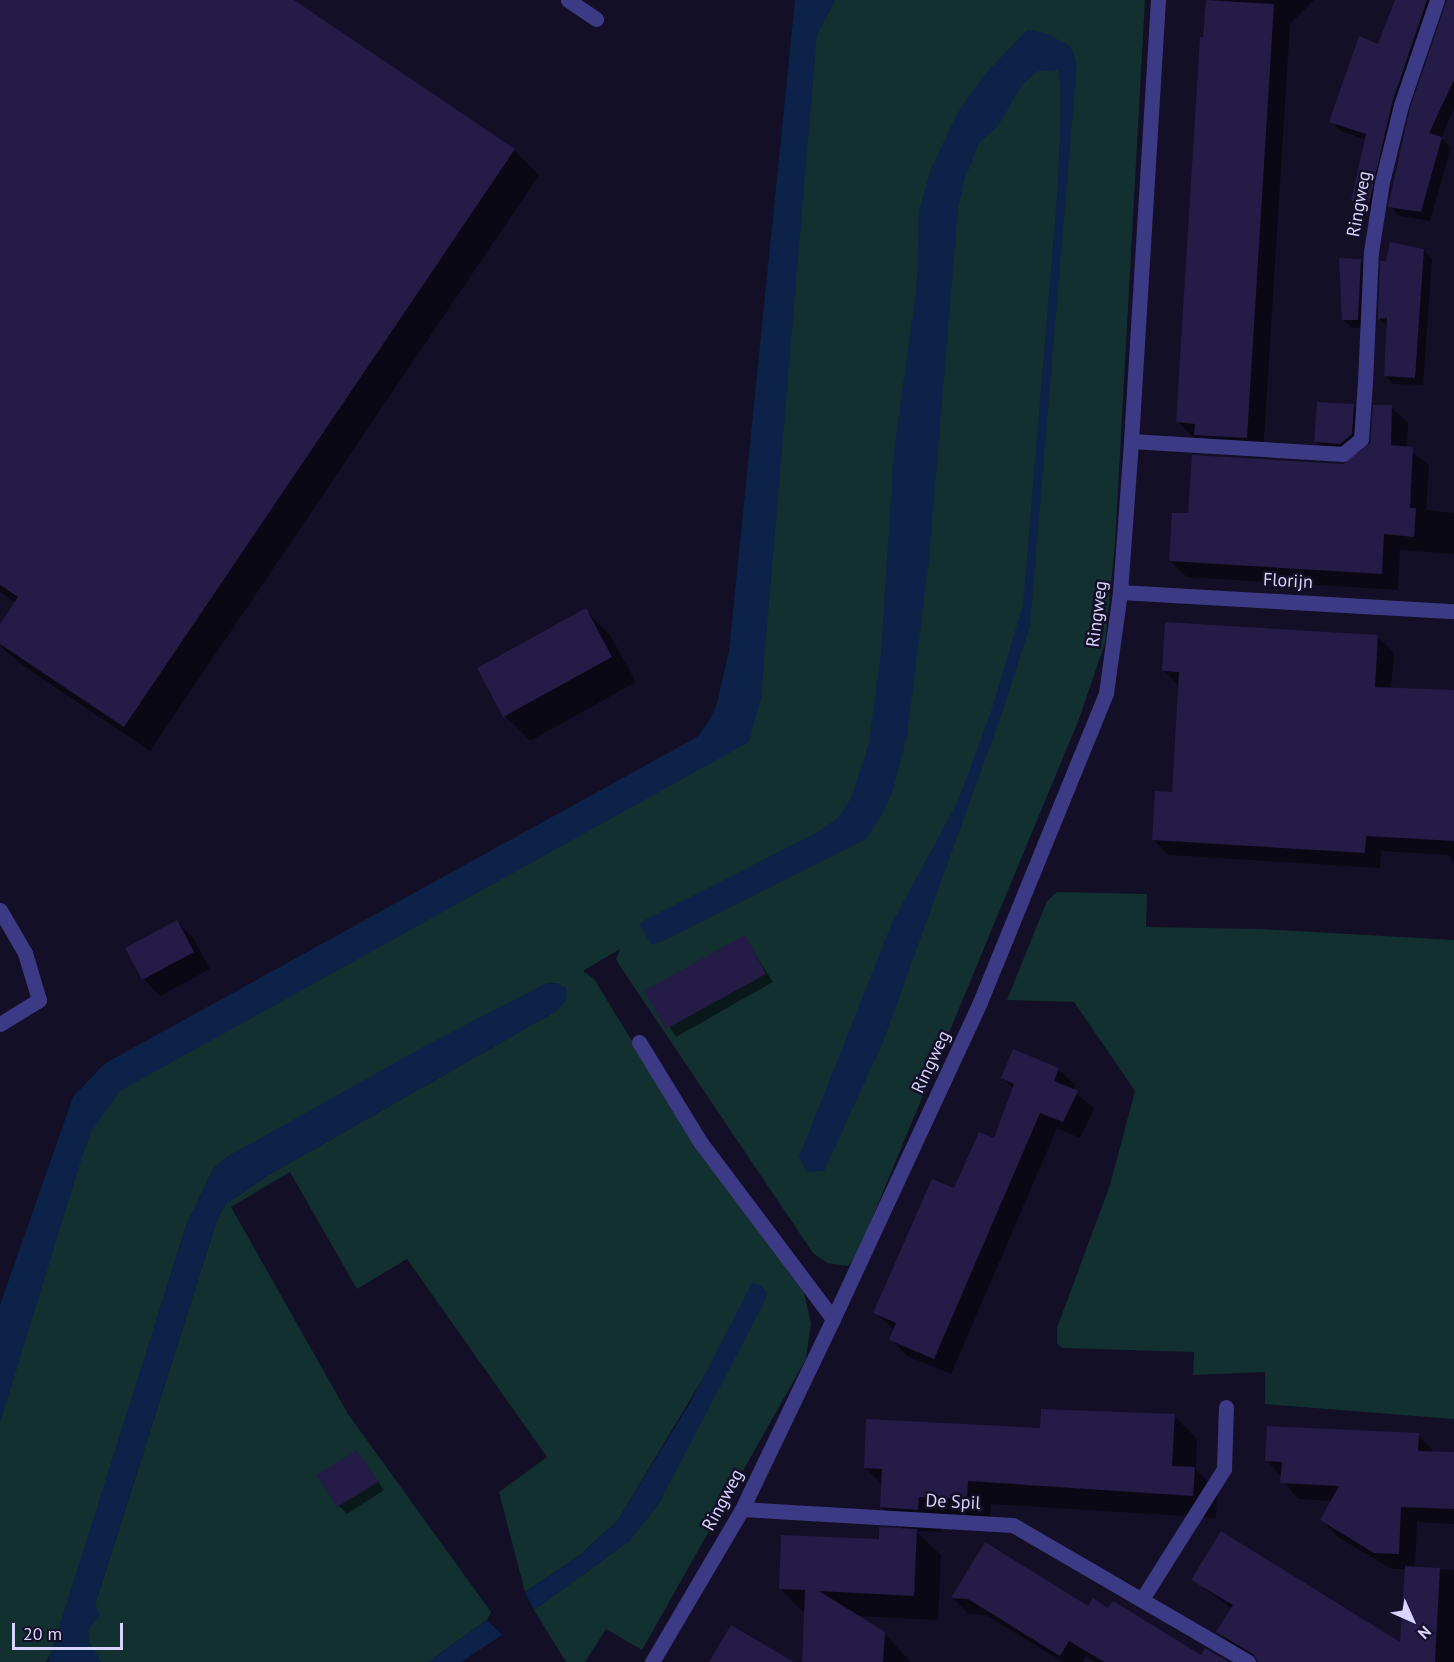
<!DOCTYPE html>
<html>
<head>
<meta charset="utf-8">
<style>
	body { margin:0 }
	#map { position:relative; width:1454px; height:1662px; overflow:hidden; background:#130f26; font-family:"PT Sans",sans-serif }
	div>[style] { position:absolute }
	.green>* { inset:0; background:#12302f }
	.water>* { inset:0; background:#0c2248 }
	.shadow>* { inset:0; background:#0007 }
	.building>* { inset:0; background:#241b47 }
	.service>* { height:15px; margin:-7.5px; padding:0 7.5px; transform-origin:7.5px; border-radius:7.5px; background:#3d3a85 }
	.minor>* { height:15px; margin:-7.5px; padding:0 7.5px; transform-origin:7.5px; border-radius:7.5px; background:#3d3a85 }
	span { translate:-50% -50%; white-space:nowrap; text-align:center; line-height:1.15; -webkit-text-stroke:5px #130f26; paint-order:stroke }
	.street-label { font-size:18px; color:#d9d4ff }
	.north { position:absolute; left:1382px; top:1590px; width:60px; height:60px; -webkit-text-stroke:4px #130f26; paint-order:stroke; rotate:135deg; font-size:16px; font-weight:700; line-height:24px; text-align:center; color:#d9d4ff }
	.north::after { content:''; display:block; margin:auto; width:21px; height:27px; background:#d9d4ff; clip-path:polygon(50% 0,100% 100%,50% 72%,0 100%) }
	.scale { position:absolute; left:12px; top:1623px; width:111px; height:27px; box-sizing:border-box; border:3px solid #d9d4ff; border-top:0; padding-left:8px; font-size:18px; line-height:21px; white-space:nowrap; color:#d9d4ff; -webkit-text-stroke:4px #130f26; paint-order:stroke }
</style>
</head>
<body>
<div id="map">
	<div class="green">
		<i style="clip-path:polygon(835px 0,1145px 0,1115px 544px,1105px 643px,1079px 719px,856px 1257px,848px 1266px,827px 1263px,813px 1253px,620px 966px,616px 959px,620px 949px,583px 971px,594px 979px,694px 1142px,804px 1293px,811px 1323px,806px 1359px,642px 1650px,606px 1629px,585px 1662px,566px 1662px,534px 1610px,629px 1541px,659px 1503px,767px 1293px,705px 1375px,618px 1520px,580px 1555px,525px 1592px,499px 1492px,547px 1457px,407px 1259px,357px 1289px,290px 1172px,231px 1207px,348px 1414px,491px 1612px,487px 1620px,428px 1662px,101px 1662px,88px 1642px,88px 1629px,99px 1616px,95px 1605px,217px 1220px,226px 1204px,267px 1176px,558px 1010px,567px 989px,557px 983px,545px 984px,227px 1157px,214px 1168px,187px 1223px,53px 1650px,46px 1662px,0 1662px,0 1385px,94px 1090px,739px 723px,802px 32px,817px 34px)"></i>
		<i style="clip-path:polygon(1057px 892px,1147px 894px,1146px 927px,1261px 929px,1454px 940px,1454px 1419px,1265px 1404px,1265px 1372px,1193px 1375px,1194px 1352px,1062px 1348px,1057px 1343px,1057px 1328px,1110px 1185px,1135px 1091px,1074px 1002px,1007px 1000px,1047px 901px)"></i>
	</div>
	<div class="water">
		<i style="clip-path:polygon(795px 0,835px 0,817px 34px,761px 698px,749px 742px,120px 1091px,91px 1132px,82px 1157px,0 1423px,0 1305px,73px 1097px,104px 1064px,697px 737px,707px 724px,716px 707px,729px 651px)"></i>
		<i style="clip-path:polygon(1027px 30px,1045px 33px,1070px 46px,1077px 64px,1030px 626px,1002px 713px,883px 1042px,824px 1171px,806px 1172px,799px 1157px,892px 923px,958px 801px,991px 712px,1023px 605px,1058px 184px,1061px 93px,1058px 70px,1038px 71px,1022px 85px,998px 126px,979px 143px,964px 181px,958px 209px,929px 560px,907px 736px,893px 790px,883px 813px,866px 839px,663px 941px,651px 945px,639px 923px,816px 833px,838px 818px,851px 798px,869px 743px,881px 653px,894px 451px,917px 284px,919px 211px,931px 169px,957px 114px,984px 75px)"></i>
		<i style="clip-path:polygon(557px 983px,567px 989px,566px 1000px,558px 1010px,267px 1176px,226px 1204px,217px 1220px,95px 1605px,100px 1616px,88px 1629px,89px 1642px,101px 1662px,48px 1662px,187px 1223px,214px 1168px,227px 1157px,434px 1041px,545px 984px)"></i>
		<i style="clip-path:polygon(752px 1283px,761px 1285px,767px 1293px,764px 1303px,659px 1503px,629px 1541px,534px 1610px,525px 1592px,580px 1555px,618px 1520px,691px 1401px)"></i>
		<i style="clip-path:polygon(487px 1620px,502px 1635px,461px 1662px,428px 1662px)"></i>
	</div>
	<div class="shadow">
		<i style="clip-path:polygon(0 0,291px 0,514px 150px,539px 175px,150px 751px,18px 662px,0 645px,0 627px,16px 603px,0 592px)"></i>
		<i style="clip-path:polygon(1207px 0,1314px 0,1290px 24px,1263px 454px,1195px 439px,1178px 422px)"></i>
		<i style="clip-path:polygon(1398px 0,1444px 0,1437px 6px,1378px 212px,1363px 210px,1353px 200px,1367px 140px,1341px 131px,1331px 121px,1378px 46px)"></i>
		<i style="clip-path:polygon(1447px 0,1454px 0,1454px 109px,1441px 138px,1451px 148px,1430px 221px,1399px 216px,1390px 206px)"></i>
		<i style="clip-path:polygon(1423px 250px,1432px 259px,1423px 385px,1393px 384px,1385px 375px,1388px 327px,1379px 318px)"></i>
		<i style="clip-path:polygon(1360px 261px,1368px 269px,1366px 327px,1352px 328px,1343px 320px)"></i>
		<i style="clip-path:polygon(1353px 405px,1361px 413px,1359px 442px,1324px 450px,1316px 442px)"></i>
		<i style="clip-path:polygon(1391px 407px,1408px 423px,1407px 448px,1429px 465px,1426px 510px,1454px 513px,1454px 554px,1400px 550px,1398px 590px,1187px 577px,1170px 561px,1189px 515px,1344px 465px,1371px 444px)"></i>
		<i style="clip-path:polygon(585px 610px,610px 635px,636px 682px,530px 741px,505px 716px)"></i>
		<i style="clip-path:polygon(1378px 637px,1394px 653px,1391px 689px,1454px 692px,1454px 863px,1449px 855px,1381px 851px,1380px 868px,1169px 855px,1153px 839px,1174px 793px,1180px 687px,1163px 670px)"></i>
		<i style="clip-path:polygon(176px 921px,193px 938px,210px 969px,160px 996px,144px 979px,127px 949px)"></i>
		<i style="clip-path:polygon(744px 937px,773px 982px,676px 1037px,647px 991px)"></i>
		<i style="clip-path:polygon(1058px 1069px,1075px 1085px,1073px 1090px,1094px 1109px,1080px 1138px,1057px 1128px,951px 1374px,907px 1356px,891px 1339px,895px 1330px,875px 1313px,955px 1190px,995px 1140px,1014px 1089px,1003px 1078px)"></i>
		<i style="clip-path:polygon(1174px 1416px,1197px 1439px,1196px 1470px,1217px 1491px,1216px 1518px,991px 1504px,990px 1521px,941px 1519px,941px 1532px,916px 1531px,941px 1555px,938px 1620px,856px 1616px,884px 1633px,911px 1662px,832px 1662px,805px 1614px,780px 1588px,905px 1530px,882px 1507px,883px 1485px,865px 1468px,1042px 1430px)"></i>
		<i style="clip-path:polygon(1418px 1435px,1434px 1452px,1454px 1454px,1454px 1524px,1417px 1522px,1415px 1568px,1454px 1570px,1454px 1662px,1257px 1662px,1234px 1648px,1218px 1632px,1232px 1609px,1193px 1580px,1402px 1644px,1406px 1569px,1392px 1569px,1338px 1537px,1322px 1520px,1333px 1501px,1298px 1499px,1267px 1460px)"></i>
		<i style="clip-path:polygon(357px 1451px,384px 1490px,347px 1514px,339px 1506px)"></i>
		<i style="clip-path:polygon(953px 1598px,1109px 1610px,1202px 1657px,1226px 1662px,1095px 1662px,1086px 1656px,1083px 1662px,1063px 1662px,986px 1615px,969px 1614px)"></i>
	</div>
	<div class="building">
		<i style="clip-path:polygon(0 0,294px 0,515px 149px,124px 727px,0 644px,0 624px,18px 597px,0 585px)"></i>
		<i style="clip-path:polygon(1206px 0,1274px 4px,1247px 438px,1194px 435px,1195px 424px,1176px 422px,1200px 37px,1203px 37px)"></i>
		<i style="clip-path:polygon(1395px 0,1427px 0,1392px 103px,1369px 203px,1351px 201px,1366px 134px,1329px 122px,1359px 36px,1378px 44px)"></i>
		<i style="clip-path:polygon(1447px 0,1454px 0,1454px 80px,1429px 133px,1442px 137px,1421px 212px,1388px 207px,1410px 108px)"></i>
		<i style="clip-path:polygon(1390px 242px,1424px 249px,1415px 378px,1384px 376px,1387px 318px,1378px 319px,1380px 261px,1386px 261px)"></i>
		<i style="clip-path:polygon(1339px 258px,1361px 259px,1358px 320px,1342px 320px)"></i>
		<i style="clip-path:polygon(1317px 402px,1354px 404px,1352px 434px,1340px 444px,1314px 442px)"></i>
		<i style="clip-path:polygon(1373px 405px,1392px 405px,1391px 445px,1413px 447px,1410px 508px,1416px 508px,1414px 537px,1384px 534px,1382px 574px,1169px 561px,1172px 513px,1188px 513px,1192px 455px,1343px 464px,1370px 443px)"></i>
		<i style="clip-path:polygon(586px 608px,612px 657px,503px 717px,477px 668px)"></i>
		<i style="clip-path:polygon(1165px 622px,1378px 635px,1375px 687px,1454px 690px,1454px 841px,1366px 836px,1365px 853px,1152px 840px,1155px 791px,1172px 792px,1179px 672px,1162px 671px)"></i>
		<i style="clip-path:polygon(177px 920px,194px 952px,142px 980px,125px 948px)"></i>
		<i style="clip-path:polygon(745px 935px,766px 974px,666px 1029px,644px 991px)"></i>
		<i style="clip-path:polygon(1013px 1049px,1059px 1068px,1054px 1081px,1078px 1091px,1063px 1122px,1040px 1113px,934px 1359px,889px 1340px,896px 1323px,873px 1313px,932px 1179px,954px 1188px,979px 1132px,994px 1138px,1014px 1084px,1001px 1078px)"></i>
		<i style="clip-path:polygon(1041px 1409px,1175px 1414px,1172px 1466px,1195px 1467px,1193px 1496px,968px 1481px,967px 1499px,919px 1497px,918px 1510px,880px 1507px,882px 1469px,864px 1468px,866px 1419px,1040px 1428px)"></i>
		<i style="clip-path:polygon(1267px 1426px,1419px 1433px,1418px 1451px,1454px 1452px,1454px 1509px,1401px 1507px,1399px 1554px,1374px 1553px,1320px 1520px,1339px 1486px,1280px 1483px,1282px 1462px,1265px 1461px)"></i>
		<i style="clip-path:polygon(357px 1450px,378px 1482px,337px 1507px,317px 1475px)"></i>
		<i style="clip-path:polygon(879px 1527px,917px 1529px,914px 1596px,819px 1591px,885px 1632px,883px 1662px,802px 1662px,805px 1590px,779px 1589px,781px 1535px,879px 1539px)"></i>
		<i style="clip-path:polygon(1221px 1531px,1400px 1642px,1405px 1566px,1440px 1568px,1435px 1662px,1258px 1662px,1253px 1654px,1216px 1632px,1233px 1605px,1191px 1580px)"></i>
		<i style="clip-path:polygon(985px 1542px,1088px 1606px,1093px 1598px,1108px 1608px,1113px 1601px,1201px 1655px,1205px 1648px,1229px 1662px,1104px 1662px,1069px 1641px,1060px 1656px,968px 1599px,951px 1598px)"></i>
		<i style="clip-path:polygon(731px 1625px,794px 1662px,709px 1662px)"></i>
	</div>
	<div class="service">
		<i style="left:1365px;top:382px;width:130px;rotate:-87.4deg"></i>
		<i style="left:1371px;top:252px;width:71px;rotate:-81.1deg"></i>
		<i style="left:1382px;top:182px;width:79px;rotate:-76.1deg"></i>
		<i style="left:1401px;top:105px;width:111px;rotate:-71.1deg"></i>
		<i style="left:639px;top:1042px;width:119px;rotate:58.5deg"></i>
		<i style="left:701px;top:1143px;width:220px;rotate:53.1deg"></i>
	</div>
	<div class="minor">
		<i style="left:568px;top:0;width:34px;rotate:34deg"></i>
		<i style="left:1131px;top:441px;width:212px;rotate:3.5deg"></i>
		<i style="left:1343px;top:454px;width:23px;rotate:-40deg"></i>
		<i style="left:1361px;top:439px;width:57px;rotate:-86deg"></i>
		<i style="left:1120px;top:592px;width:335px;rotate:3.3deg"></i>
		<i style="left:0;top:910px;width:50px;rotate:59.8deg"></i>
		<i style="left:25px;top:953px;width:49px;rotate:73.4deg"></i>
		<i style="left:39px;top:1000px;width:46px;rotate:148.4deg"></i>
		<i style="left:742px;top:1509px;width:271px;rotate:3.4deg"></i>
		<i style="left:1013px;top:1525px;width:272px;rotate:30.2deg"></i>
		<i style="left:1142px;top:1599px;width:154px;rotate:-57.8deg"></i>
		<i style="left:1224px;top:1469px;width:62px;rotate:-88.2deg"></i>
		<i style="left:652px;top:1662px;width:178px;rotate:-59.5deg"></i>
		<i style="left:742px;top:1509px;width:211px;rotate:-64.4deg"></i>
		<i style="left:833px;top:1319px;width:349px;rotate:-65.1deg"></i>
		<i style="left:980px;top:1002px;width:334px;rotate:-67.8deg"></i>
		<i style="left:1106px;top:693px;width:102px;rotate:-82.1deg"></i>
		<i style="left:1120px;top:592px;width:151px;rotate:-85.8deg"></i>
		<i style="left:1131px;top:441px;width:442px;rotate:-86.5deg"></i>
	</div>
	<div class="street-label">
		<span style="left:1359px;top:204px;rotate:-80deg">Ringweg</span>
		<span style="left:1288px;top:581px;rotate:3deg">Florijn</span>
		<span style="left:1097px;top:614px;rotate:-83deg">Ringweg</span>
		<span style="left:931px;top:1062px;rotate:-65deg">Ringweg</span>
		<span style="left:723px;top:1500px;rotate:-62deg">Ringweg</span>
		<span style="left:953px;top:1502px;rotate:3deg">De Spil</span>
	</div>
	<div class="north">N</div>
	<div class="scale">20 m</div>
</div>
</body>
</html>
